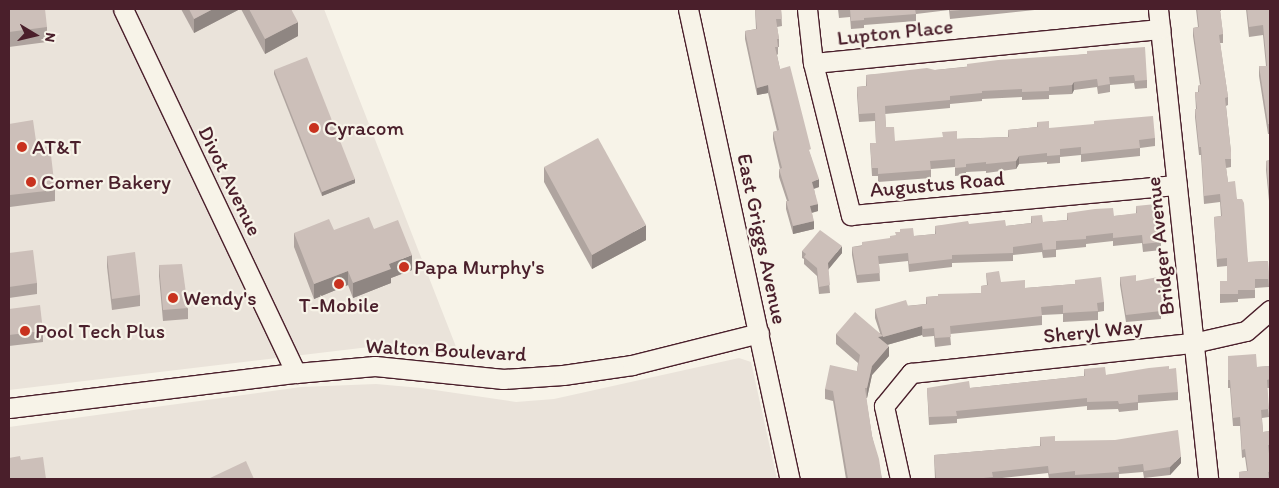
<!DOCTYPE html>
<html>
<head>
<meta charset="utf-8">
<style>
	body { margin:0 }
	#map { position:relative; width:1279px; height:488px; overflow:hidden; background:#f7f3e8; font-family:Itim,sans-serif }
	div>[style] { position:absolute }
	.built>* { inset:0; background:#eae3da }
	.roads { filter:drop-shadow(1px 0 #4a1f2b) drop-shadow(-1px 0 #4a1f2b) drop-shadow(0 1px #4a1f2b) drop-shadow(0 -1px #4a1f2b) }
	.minor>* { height:19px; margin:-9.5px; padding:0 9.5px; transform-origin:9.5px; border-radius:9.5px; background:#f7f3e8 }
	.wall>* { inset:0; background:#afa49f }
	.shaded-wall>* { inset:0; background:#8f8682 }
	.building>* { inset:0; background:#ccbfb9 }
	.dots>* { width:14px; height:14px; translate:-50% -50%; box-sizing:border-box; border:2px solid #f7f3e8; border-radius:50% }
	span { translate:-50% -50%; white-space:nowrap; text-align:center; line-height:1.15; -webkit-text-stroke:4.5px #f7f3e8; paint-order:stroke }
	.street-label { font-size:21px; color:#4a1f2b }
	.poi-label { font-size:21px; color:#4a1f2b }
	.left { translate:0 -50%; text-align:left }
	.frame { position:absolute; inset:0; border:10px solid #4a1f2b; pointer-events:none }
	.north { position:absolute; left:10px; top:10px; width:50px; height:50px; -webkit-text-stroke:4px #f7f3e8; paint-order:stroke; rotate:99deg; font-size:14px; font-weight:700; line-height:20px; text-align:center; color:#4a1f2b }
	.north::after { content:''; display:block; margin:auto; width:18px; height:22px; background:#4a1f2b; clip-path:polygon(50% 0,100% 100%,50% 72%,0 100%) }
</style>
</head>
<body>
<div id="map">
	<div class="built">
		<i style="clip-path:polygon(9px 9px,324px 9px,460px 357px,386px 345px,9px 390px)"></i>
		<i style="clip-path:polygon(739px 358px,751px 362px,777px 479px,9px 479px,9px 427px,301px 387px,376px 384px,421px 388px,516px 402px,554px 399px)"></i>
	</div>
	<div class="roads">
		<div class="minor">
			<i style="left:123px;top:9px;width:403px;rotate:64.6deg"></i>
			<i style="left:688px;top:9px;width:481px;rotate:77.8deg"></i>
			<i style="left:807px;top:9px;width:54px;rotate:83.7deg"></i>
			<i style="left:813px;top:63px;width:157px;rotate:76deg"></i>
			<i style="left:851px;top:215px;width:327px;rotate:-5.3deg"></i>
			<i style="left:1158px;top:9px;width:473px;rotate:83.9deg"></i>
			<i style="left:813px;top:63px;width:349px;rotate:-5.6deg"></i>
			<i style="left:9px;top:408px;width:289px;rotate:-7deg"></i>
			<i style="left:296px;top:373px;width:79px;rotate:-5.1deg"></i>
			<i style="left:375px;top:366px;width:129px;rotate:5.8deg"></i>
			<i style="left:503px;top:379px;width:60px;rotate:-3.8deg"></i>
			<i style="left:563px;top:375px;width:70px;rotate:-8.2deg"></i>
			<i style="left:632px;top:365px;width:131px;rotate:-14.1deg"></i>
			<i style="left:900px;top:479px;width:75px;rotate:-102.4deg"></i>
			<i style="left:884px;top:406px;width:43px;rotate:-50.7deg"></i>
			<i style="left:911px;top:373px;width:284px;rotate:-6.1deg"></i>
			<i style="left:1193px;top:343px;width:54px;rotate:-12.8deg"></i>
			<i style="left:1246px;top:331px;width:32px;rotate:-41deg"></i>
		</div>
	</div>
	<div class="wall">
		<i style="clip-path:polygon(9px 9px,47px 27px,47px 42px,9px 47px)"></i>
		<i style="clip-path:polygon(181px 9px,240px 9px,194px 33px)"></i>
		<i style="clip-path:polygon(241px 9px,291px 9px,298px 36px,265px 54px)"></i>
		<i style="clip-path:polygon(755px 9px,781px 9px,782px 26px,777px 27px,779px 39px,779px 47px,778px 47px,778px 54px,777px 55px,780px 69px,811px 157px,819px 187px,814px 189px,818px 211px,812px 213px,814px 229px,793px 234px,786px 209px,786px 201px,787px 201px,779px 177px,779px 169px,780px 169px,773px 139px,773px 132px,777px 131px,768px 93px,757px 95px,745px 39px,745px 31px,756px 29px)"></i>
		<i style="clip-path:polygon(838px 9px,1044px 9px,950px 19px,949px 10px,916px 14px,916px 21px,864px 25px,864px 28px,851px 29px,850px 17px,839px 18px)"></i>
		<i style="clip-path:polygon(1196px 9px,1221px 9px,1221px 11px,1220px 11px,1223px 34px,1223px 43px,1220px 43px,1228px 97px,1228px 105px,1226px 106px,1231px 152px,1231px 167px,1226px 168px,1228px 182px,1237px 199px,1248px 262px,1268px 261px,1269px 287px,1255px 288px,1255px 298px,1238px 299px,1238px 302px,1220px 303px,1220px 281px,1227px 281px,1227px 266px,1217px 267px,1214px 217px,1221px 216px,1220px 202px,1204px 204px,1201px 155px,1199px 155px,1195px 117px,1195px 109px,1196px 109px,1195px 92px,1198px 92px,1198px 86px,1200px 85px,1193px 36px,1193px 28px,1198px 27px)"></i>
		<i style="clip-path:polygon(1246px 9px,1270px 9px,1270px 134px,1268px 134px,1259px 76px,1259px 66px,1266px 66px,1263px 35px,1249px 37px)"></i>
		<i style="clip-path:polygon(1087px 54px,1147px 80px,1147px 88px,1135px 89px,1134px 83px,1110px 85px,1110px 92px,1098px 94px,1097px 87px,1074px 90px,1072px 94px,1049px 95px,1049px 99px,1022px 100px,1022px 97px,982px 99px,982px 101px,950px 104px,950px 108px,885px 114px,886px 127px,895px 141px,1008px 137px,1008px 130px,1037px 127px,1037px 122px,1049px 128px,1155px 138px,1155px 146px,1140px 148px,1140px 156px,1081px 162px,1081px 155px,1060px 157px,1060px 163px,1047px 164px,1047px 162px,1019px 164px,1016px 169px,986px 173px,986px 171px,966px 172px,966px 175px,955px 176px,955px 167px,931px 169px,931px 178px,878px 182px,878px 176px,872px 176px,870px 143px,876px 143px,875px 121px,859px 122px,857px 95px,857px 87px,866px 86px,866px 75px,935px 70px)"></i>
		<i style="clip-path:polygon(274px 70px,355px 183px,322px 196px,274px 74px)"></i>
		<i style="clip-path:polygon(9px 124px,37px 148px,55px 190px,55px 201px,10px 207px,9px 196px)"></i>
		<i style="clip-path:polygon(1270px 160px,1270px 211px,1266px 170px,1266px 161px)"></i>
		<i style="clip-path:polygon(544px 167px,646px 240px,592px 269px,544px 182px)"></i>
		<i style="clip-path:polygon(1136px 206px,1161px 242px,1161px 250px,1143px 252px,1142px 243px,1113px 246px,1113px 241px,1086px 244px,1086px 247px,1056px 250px,1056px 257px,1043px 258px,1042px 252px,1013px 255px,1013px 261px,952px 263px,952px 267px,909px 272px,908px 261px,879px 264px,880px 281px,857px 283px,852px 255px,852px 247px,914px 236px,935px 234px,935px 226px,969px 224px,1006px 226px,1031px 223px,1031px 216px,1043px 222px,1067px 220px,1067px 213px,1114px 216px,1136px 214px)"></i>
		<i style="clip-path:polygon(374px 229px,412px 270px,391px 278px,391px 283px,353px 298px,348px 285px,314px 299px,294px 247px,294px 233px)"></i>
		<i style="clip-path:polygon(802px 251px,842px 253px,828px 269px,830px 293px,819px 294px,817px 276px,804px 264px,804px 259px,802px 258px)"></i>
		<i style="clip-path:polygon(9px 253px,37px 283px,37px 294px,9px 298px)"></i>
		<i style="clip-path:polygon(107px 256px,140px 295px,140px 306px,112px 310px,107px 267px)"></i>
		<i style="clip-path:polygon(159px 265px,188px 308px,188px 319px,163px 321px,159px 276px)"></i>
		<i style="clip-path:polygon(986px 273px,1001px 282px,1025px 288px,1075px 284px,1075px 280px,1104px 302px,1104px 311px,1098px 312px,1098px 320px,1063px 322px,1063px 314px,1042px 315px,1042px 325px,950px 334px,951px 345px,935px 347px,934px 336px,923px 337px,922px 335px,887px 345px,889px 356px,872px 375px,867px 398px,866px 398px,872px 436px,882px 479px,846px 479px,833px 401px,825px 399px,825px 389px,857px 371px,858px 363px,836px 344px,836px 334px,880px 333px,875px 318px,875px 309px,926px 304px,926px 297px,981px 293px,981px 286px,987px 285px)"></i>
		<i style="clip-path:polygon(1120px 277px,1136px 281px,1168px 308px,1168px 316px,1161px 316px,1161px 319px,1126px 322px,1120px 285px)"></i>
		<i style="clip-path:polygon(9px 309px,43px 331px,43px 342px,9px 346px)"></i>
		<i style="clip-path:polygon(1228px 356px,1257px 367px,1270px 366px,1270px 388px,1267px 388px,1269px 417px,1262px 418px,1263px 432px,1270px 431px,1270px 453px,1269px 453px,1270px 462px,1270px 479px,1239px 479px,1239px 472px,1247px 471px,1245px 457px,1242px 458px,1240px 426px,1233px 426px,1230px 388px,1228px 388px)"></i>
		<i style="clip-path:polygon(1084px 369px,1106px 375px,1169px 369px,1178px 392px,1178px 400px,1138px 403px,1138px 410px,1119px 412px,1118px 409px,1087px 410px,1087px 406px,957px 419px,957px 423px,929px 425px,927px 388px,970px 388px,1084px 376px)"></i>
		<i style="clip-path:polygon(1040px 437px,1055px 441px,1181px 463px,1170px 475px,1144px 478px,1143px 472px,1119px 474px,1119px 479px,1049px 479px,1048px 473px,993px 479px,935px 479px,934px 455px,1040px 446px)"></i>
	</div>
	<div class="shaded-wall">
		<i style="clip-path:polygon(213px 9px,240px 9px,194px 33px,194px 19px)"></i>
		<i style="clip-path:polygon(298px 22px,298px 36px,265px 54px,265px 39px)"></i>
		<i style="clip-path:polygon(1074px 82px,1074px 90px,1072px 94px,1072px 85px)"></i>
		<i style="clip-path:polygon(768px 85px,768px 93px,757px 95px,757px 88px)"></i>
		<i style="clip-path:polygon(1019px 156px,1019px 164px,1016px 169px,1016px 161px)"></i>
		<i style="clip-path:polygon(355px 179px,355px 183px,322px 196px,322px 192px)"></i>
		<i style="clip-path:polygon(819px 179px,819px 187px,812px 189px,812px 182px)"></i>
		<i style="clip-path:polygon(818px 204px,818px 211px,810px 213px,810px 206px)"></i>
		<i style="clip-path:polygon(814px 221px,814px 229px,793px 234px,793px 226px)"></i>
		<i style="clip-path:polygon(646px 225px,646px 240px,592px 269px,592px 255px)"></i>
		<i style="clip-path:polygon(842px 246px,842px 253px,828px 270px,828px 263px)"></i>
		<i style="clip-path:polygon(412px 255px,412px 270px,391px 278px,391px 283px,353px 298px,353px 283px,389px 264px)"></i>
		<i style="clip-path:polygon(348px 271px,348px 285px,314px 299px,314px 284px)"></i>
		<i style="clip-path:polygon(922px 326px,922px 335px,883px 346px,883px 337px)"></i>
		<i style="clip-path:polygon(883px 336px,883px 346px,878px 337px)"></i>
		<i style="clip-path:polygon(889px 346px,889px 356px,872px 375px,867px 398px,867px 388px,872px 366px)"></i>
		<i style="clip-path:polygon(1181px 456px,1181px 463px,1170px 475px,1170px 467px)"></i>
	</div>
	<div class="building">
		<i style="clip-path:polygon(9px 9px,45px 9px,47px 27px,9px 32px)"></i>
		<i style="clip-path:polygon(189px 9px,213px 9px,194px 19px)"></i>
		<i style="clip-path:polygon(249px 9px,291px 9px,298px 22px,265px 39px)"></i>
		<i style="clip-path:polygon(755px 9px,781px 9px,782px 19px,776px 19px,779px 39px,777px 39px,778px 47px,775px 47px,780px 69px,790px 66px,811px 149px,809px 150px,819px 179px,812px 182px,818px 204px,810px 206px,814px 221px,793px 226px,786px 201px,789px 201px,779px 169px,782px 168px,773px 132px,779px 130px,768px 85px,757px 88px,745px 31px,757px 29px)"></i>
		<i style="clip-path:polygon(839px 9px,915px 9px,916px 14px,864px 18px,864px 20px,851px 21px,850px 9px,839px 10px)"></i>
		<i style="clip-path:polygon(950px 9px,971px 9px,950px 11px)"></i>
		<i style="clip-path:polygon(1197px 9px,1220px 9px,1223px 34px,1219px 35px,1228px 97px,1225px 98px,1231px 152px,1231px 159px,1225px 159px,1228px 182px,1235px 181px,1237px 199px,1242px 199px,1244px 203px,1248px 262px,1268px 261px,1269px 279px,1255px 279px,1255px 290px,1238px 290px,1238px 294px,1220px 294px,1220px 281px,1227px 281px,1227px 258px,1217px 259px,1214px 217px,1222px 216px,1220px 194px,1204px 196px,1201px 147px,1199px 147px,1195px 109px,1197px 109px,1195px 92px,1199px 92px,1198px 86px,1201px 84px,1193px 28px,1199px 27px)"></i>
		<i style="clip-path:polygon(1247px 9px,1270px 9px,1270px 124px,1268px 124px,1259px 66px,1267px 66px,1263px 25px,1249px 27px)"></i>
		<i style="clip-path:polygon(1145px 47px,1147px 80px,1135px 81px,1134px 75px,1109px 77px,1110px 84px,1098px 86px,1097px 79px,1074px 82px,1072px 85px,1049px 87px,1049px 91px,1022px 92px,1022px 89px,982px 91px,982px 93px,950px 96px,950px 100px,885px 106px,886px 127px,894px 127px,895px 141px,943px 137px,942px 132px,957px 131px,957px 139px,1009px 137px,1008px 130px,1038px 127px,1037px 122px,1049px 121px,1049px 128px,1094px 124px,1094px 121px,1153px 116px,1155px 138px,1139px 140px,1140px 148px,1081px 154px,1081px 147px,1060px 149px,1060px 155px,1047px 156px,1047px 153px,1019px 156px,1016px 161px,986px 164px,986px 162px,966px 164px,966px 167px,955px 168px,955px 159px,930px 161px,931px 170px,878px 174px,878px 168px,872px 168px,870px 143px,876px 143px,875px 113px,859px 114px,857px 87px,867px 86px,866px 75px,927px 68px,935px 70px,967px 67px,967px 64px,998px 60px,1087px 54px,1087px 51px)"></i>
		<i style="clip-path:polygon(307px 57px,355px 179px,322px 192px,274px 70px)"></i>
		<i style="clip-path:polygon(33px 120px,37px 148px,50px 146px,55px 190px,10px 195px,9px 185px,9px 124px)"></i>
		<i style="clip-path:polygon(598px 138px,646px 225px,592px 255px,544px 167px)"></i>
		<i style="clip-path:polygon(1270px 160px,1270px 202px,1266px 161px)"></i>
		<i style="clip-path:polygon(1156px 204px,1161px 242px,1143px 244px,1142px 235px,1113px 238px,1113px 233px,1086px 236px,1086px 239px,1056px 241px,1056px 249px,1043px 250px,1042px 243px,1013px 247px,1013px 253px,952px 255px,952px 259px,909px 264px,908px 253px,878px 256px,880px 273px,857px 275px,852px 247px,862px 246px,862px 242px,890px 238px,890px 236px,896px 235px,895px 232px,900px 232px,900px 229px,913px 228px,914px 236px,936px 234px,935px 226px,968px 221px,969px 224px,1005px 220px,1006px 226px,1032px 223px,1031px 216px,1042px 215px,1043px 222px,1068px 220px,1067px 213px,1095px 209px,1113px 208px,1114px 216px,1137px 213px,1136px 206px)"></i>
		<i style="clip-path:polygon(369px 217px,374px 229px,398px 220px,412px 255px,389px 264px,391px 269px,353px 283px,348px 271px,314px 284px,294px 233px,329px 219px,334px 230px)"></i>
		<i style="clip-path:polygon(820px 230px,842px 246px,828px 263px,830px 285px,819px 287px,817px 268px,804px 257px,806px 254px,802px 251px)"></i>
		<i style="clip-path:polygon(33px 250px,37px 283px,9px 287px,9px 253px)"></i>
		<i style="clip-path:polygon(135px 252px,140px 295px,112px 299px,107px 256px)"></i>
		<i style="clip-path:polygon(182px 264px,188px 308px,163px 310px,159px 265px)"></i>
		<i style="clip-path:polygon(999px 271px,1001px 282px,1025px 280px,1025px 288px,1075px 284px,1075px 280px,1101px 277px,1104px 302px,1097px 303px,1098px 311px,1063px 313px,1063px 305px,1041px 307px,1042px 316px,950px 326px,951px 337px,935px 338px,934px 328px,923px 329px,922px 326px,883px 337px,875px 309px,906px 300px,908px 306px,927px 304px,926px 297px,938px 296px,938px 294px,981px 293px,981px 286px,988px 285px,986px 273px)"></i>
		<i style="clip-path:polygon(1136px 275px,1136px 281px,1164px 276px,1168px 308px,1161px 309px,1161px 311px,1126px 315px,1120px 277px)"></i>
		<i style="clip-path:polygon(40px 305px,43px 331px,9px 335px,9px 309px)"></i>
		<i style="clip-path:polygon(855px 312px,883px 336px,878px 337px,889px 346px,872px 366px,867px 388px,865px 388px,872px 436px,879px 459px,882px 479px,848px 479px,833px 391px,825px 389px,830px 365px,857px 371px,860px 355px,836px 334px)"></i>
		<i style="clip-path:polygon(1256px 354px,1257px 367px,1270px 366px,1270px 379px,1267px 380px,1269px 409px,1261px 410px,1263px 432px,1270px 431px,1270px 445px,1268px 445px,1270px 462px,1270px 472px,1268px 472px,1269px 479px,1239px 479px,1239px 472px,1248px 471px,1245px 449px,1242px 450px,1240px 417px,1233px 418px,1230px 380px,1228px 380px,1228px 356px)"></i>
		<i style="clip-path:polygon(1169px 366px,1169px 369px,1176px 368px,1178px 392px,1138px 395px,1138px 402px,1119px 404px,1118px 401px,1087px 402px,1087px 398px,956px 411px,957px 416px,929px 417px,927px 388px,969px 381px,970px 388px,1085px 376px,1084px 369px,1105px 367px,1106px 375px,1149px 368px)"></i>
		<i style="clip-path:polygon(1178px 430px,1181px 456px,1170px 467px,1144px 471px,1143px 464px,1118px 467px,1119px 472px,1075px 475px,1075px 471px,1049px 474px,1048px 466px,992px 472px,993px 477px,974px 479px,936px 479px,934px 455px,1041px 446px,1040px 437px,1055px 436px,1055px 441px,1115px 440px)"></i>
		<i style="clip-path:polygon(20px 456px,21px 460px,43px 457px,46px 479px,9px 479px,9px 458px)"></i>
		<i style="clip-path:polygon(246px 461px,254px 479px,208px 479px)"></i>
	</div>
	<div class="dots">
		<i style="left:314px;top:128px;background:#c8321e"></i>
		<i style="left:22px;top:147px;background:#c8321e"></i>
		<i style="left:31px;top:182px;background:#c8321e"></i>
		<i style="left:404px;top:267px;background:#c8321e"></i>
		<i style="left:339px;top:284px;background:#c8321e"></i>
		<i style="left:173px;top:298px;background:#c8321e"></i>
		<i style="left:25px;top:331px;background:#c8321e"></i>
	</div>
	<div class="street-label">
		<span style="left:895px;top:32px;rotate:-6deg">Lupton Place</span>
		<span style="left:230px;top:181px;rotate:64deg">Divot Avenue</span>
		<span style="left:937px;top:184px;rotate:-5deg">Augustus Road</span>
		<span style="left:762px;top:239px;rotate:78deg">East Griggs Avenue</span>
		<span style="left:1160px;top:246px;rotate:-96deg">Bridger Avenue</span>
		<span style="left:1093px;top:331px;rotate:-6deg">Sheryl Way</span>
		<span style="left:446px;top:350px;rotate:3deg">Walton Boulevard</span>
	</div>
	<div class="poi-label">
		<span class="left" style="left:324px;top:128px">Cyracom</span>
		<span class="left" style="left:32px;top:147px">AT&amp;T</span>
		<span class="left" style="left:41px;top:182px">Corner Bakery</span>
		<span class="left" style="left:414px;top:267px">Papa Murphy's</span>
		<span class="left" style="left:183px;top:298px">Wendy's</span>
		<span style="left:339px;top:305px">T-Mobile</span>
		<span class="left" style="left:35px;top:331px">Pool Tech Plus</span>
	</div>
	<div class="frame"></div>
	<div class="north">N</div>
</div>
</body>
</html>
